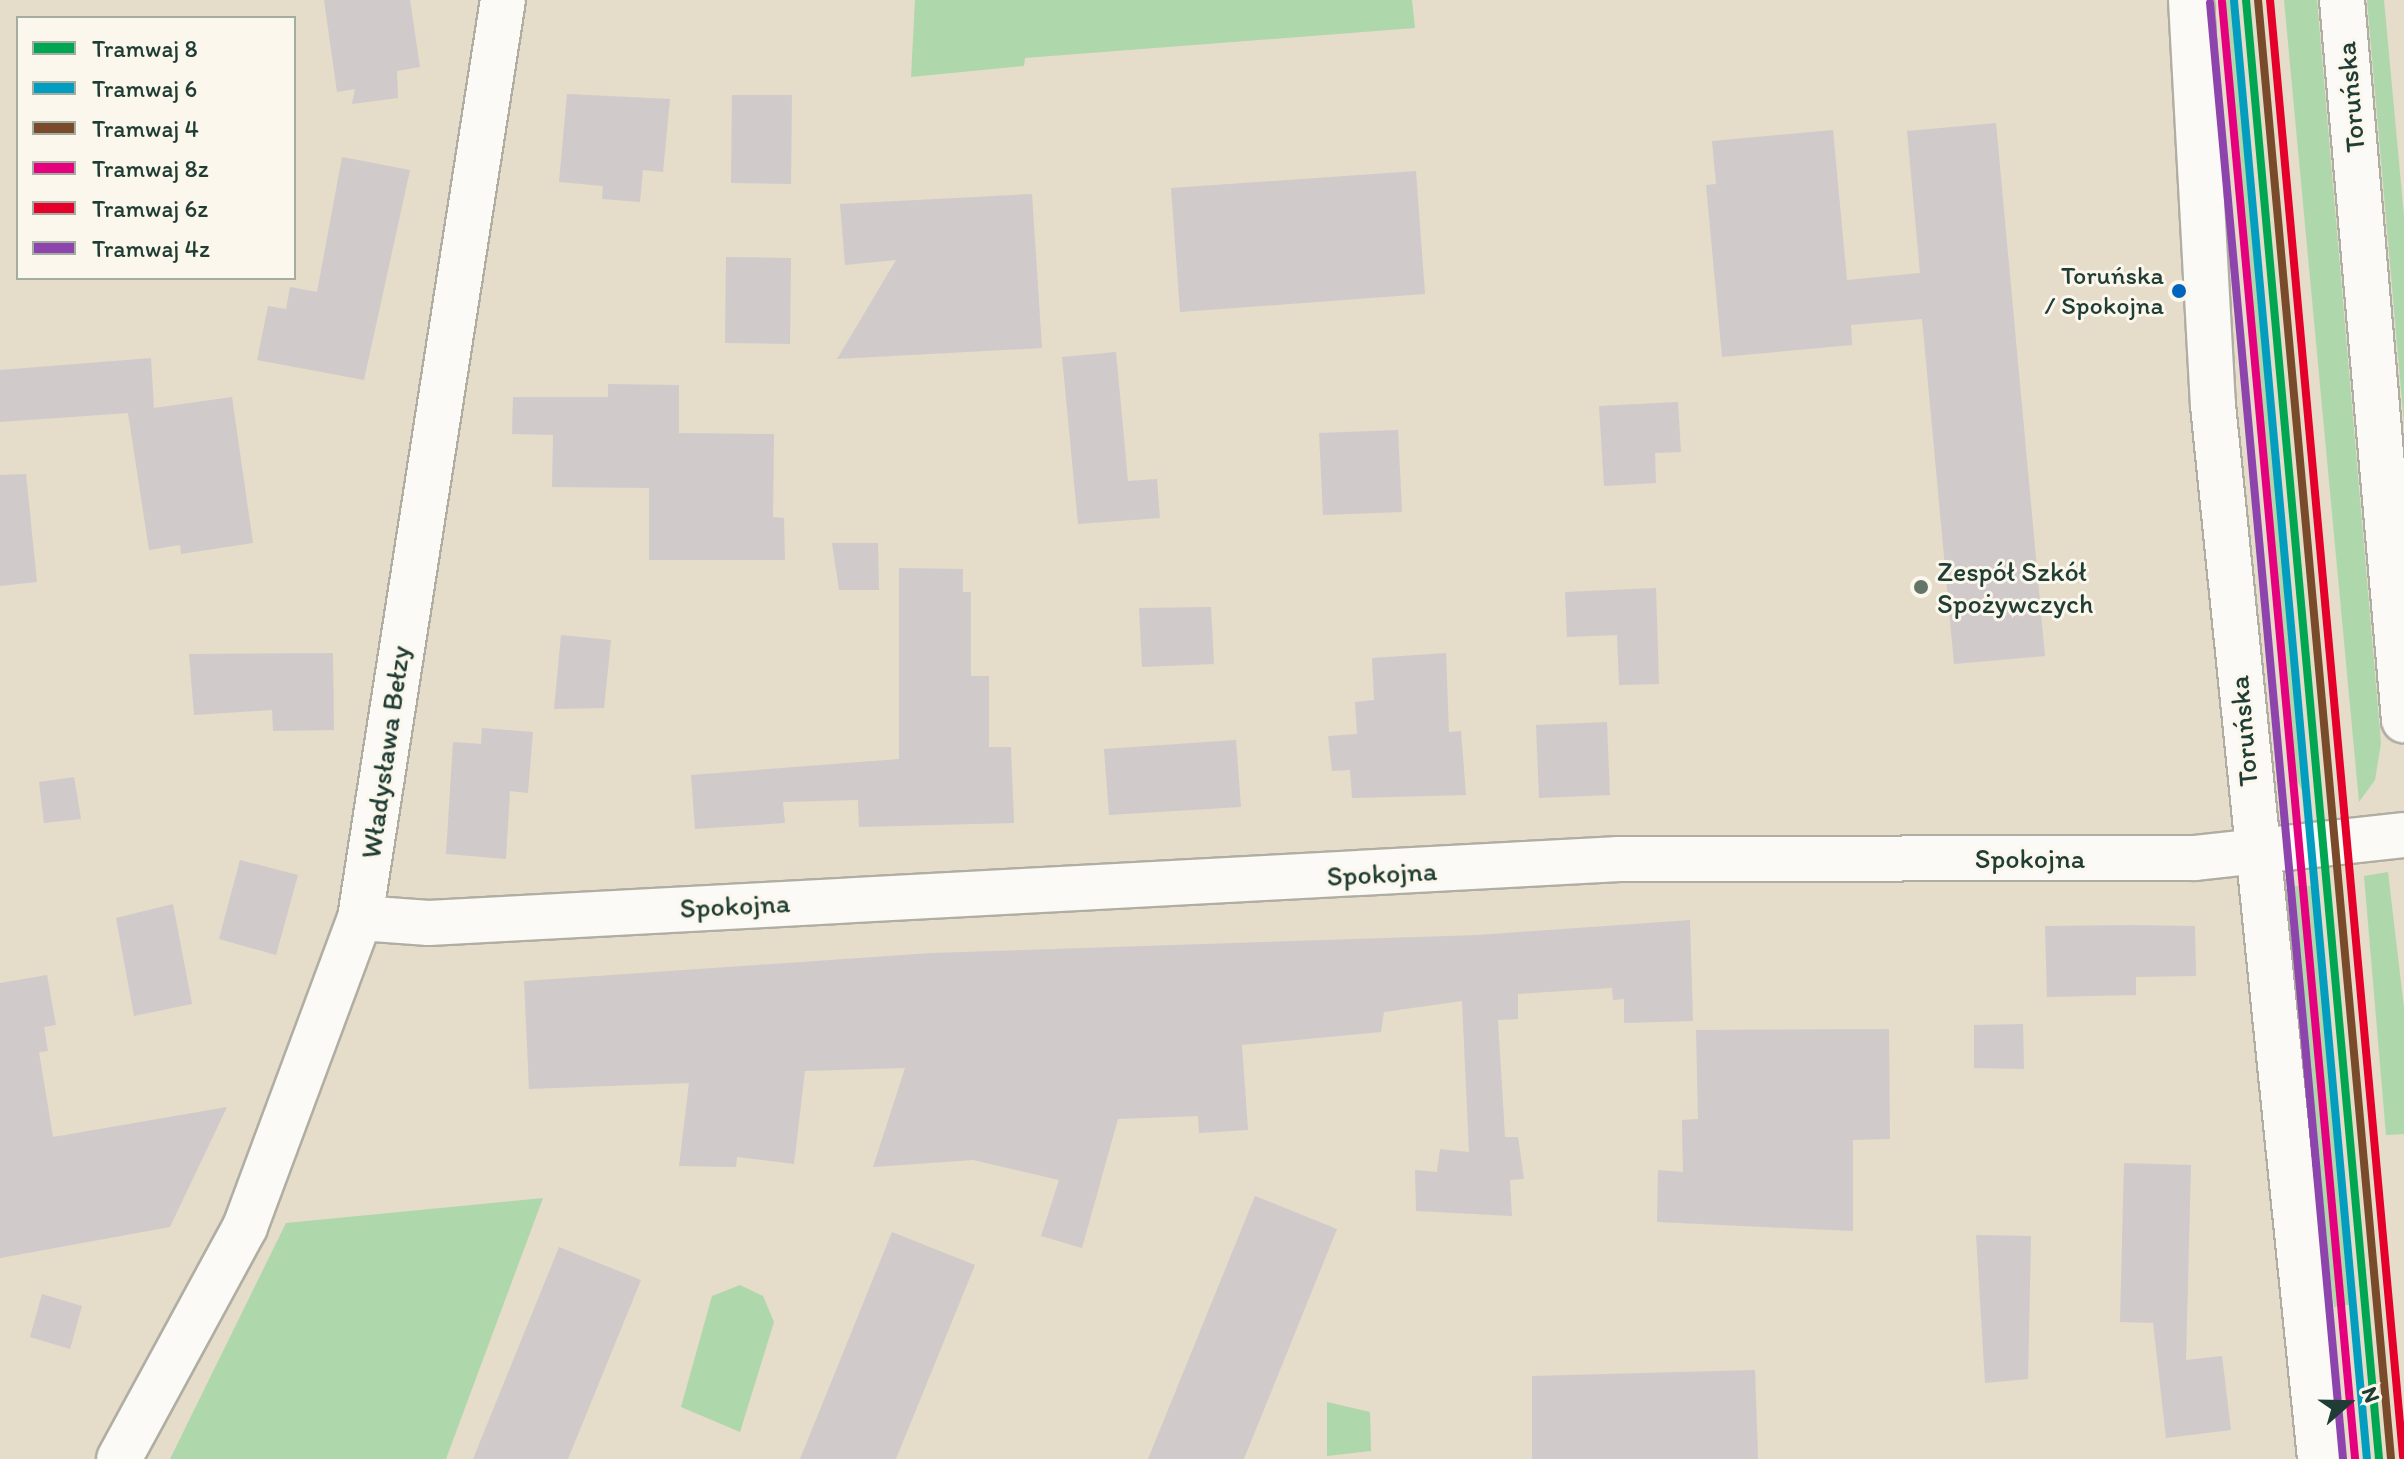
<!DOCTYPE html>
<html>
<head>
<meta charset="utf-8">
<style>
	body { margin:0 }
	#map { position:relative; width:2404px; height:1459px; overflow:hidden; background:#e5dcca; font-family:Itim,sans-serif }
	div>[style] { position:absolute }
	.green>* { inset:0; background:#aed7ac }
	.building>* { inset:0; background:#d0cacb }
	.roads { filter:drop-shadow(2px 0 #b0aea2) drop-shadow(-2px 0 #b0aea2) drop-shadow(0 2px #b0aea2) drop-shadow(0 -2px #b0aea2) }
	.minor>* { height:44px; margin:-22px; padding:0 22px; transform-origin:22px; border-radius:22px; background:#fbfaf7 }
	.secondary>* { height:44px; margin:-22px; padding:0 22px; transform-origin:22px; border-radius:22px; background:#fbfaf7 }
	.tram-1>* { height:8px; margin:-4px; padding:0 4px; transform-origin:4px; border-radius:4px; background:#00a651 }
	.tram-2>* { height:8px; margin:-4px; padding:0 4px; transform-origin:4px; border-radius:4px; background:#039ebf }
	.tram-3>* { height:8px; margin:-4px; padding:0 4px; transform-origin:4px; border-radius:4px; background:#7a4b2a }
	.tram-4>* { height:8px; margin:-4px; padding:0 4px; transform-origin:4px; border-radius:4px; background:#e5007d }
	.tram-5>* { height:8px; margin:-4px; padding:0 4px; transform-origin:4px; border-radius:4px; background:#e4002b }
	.tram-6>* { height:8px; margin:-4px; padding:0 4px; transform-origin:4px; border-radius:4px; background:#8e44ad }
	.dots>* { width:22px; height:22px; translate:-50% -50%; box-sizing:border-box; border:4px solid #fbf7ec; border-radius:50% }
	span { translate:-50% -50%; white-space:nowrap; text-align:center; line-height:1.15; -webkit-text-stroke:6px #fbf7ec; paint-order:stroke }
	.bus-label { font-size:26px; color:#1f3d34 }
	.right { translate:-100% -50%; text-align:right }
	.street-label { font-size:28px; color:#1f3d34 }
	.poi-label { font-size:28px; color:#1f3d34 }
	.left { translate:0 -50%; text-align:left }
	.legend { position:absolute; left:16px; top:16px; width:280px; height:264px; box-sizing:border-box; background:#fbf7ec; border:2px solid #a3ada2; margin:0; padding:10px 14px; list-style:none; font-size:24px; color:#1f3d34 }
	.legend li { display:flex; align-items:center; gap:16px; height:40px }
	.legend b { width:40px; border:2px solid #a3ada2 }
	.north { position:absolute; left:2308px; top:1363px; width:80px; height:80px; -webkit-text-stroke:6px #fbf7ec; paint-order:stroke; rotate:70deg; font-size:22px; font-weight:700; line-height:32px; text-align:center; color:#1f3d34 }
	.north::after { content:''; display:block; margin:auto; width:28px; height:36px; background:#1f3d34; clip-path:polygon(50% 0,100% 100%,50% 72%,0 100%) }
</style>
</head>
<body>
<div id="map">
	<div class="green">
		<i style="clip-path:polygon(915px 0,1412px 0,1415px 28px,1025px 58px,1024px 66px,911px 77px)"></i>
		<i style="clip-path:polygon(2223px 0,2236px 0,2307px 800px,2290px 767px)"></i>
		<i style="clip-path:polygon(2284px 0,2317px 0,2381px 743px,2375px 780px,2359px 802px)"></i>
		<i style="clip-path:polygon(2367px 0,2384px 0,2404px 216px,2404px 424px)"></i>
		<i style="clip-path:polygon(2388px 872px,2404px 1008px,2404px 1134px,2386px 1135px,2364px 876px)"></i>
		<i style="clip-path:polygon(2294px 886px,2315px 886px,2320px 918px,2355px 1304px,2334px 1307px,2283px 900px)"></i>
		<i style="clip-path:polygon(543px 1198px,446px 1459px,170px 1459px,286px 1223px)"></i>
		<i style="clip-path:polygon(740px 1285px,763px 1296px,774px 1322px,740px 1432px,681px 1407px,712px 1296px)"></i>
		<i style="clip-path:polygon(1327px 1402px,1370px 1412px,1371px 1451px,1327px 1456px)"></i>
	</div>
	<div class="building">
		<i style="clip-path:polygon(324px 0,410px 0,420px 67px,397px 71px,398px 98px,352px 104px,355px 89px,337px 92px)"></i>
		<i style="clip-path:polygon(567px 94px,670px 99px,663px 172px,643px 170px,640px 202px,602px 199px,603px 186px,559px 182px)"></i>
		<i style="clip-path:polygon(732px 95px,792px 95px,791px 184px,731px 183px)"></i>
		<i style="clip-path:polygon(1996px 123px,2045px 656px,1954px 664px,1922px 319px,1851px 325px,1852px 345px,1722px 357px,1706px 185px,1716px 184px,1712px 141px,1833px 130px,1847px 280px,1920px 273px,1907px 131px)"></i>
		<i style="clip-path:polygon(342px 157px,410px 170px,364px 380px,257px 360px,268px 306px,286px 309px,290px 287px,317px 292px)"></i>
		<i style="clip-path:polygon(1416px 171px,1425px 294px,1180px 312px,1171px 188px)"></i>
		<i style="clip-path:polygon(1032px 194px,1042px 348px,837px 359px,896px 260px,845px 265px,840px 204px)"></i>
		<i style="clip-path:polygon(726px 257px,791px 258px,790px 344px,725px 343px)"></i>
		<i style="clip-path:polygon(1116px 352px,1128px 481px,1157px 479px,1160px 518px,1078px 524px,1062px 357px)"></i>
		<i style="clip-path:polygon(151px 358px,154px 408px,232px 397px,253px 543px,181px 554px,180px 545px,149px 550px,128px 413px,0 422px,0 370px)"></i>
		<i style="clip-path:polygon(608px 384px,679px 385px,679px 433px,774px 434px,773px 517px,784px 518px,785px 560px,649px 560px,649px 488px,552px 487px,553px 435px,512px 434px,513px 397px,608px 397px)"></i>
		<i style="clip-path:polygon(1678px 402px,1681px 452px,1655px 453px,1656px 483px,1604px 486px,1599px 406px)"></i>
		<i style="clip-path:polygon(1398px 430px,1402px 512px,1323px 515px,1319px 433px)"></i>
		<i style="clip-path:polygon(26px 474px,37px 582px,0 586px,0 475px)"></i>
		<i style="clip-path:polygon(832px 543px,878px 543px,879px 590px,839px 590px)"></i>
		<i style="clip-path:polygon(899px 568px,963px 569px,963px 592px,971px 592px,971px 676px,989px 676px,989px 747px,1011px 747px,1014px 823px,859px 827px,858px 800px,783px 802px,785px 823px,695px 829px,691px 775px,899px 759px)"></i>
		<i style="clip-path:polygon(1656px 588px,1659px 684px,1619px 685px,1617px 635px,1567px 637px,1565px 592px)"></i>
		<i style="clip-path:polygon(1211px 607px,1214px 664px,1142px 667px,1139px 608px)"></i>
		<i style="clip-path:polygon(561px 635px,611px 640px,604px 708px,554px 709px)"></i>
		<i style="clip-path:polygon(333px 653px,334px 730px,273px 731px,272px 710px,194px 715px,189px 654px)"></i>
		<i style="clip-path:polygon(1446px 653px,1449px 732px,1461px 731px,1466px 795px,1352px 798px,1350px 770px,1332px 771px,1328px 736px,1357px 734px,1355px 702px,1374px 700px,1372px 658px)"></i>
		<i style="clip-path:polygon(1607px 722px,1610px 795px,1539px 798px,1536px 725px)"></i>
		<i style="clip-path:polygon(482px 728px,533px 732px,528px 793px,510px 791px,506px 859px,446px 854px,453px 742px,481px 744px)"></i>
		<i style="clip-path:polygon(1236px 740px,1241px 807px,1109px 815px,1104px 749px)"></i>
		<i style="clip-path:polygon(74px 777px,81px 819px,44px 823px,39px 782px)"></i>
		<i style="clip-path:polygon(240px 860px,298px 875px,276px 955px,219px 939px)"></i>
		<i style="clip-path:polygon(173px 904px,192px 1004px,134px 1016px,116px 918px)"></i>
		<i style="clip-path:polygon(1690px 920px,1693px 1021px,1624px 1023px,1624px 999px,1613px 1000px,1612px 988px,1518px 994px,1518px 1019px,1498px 1020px,1505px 1137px,1518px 1137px,1524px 1179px,1510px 1180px,1512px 1216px,1416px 1211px,1415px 1170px,1437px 1172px,1440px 1149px,1469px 1152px,1462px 1001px,1384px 1012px,1381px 1032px,1242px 1045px,1248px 1130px,1199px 1133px,1198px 1116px,1118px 1119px,1082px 1248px,1041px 1236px,1059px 1180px,973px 1160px,873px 1167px,905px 1068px,805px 1071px,794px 1164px,737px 1157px,736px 1167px,679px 1166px,689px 1083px,529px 1089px,524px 981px,931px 953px,1478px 935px)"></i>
		<i style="clip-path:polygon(2135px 925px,2195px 926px,2196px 976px,2136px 977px,2136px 995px,2047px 997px,2045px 926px)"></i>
		<i style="clip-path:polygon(47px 975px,56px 1025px,44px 1027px,48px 1051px,39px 1052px,53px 1137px,227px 1107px,170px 1227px,0 1258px,0 983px)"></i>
		<i style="clip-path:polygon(2023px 1024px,2024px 1069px,1974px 1068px,1974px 1025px)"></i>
		<i style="clip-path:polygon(1889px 1029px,1890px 1139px,1853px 1140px,1853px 1231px,1657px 1222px,1658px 1170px,1683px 1172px,1682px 1120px,1698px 1119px,1696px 1030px)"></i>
		<i style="clip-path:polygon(2124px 1163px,2191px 1165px,2186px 1360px,2222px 1356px,2231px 1430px,2166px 1438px,2153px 1323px,2120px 1322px)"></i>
		<i style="clip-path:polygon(1255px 1196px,1337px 1229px,1244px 1459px,1148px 1459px)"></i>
		<i style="clip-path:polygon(892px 1232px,975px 1265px,896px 1459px,800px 1459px)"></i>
		<i style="clip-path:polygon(1976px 1235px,2031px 1236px,2028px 1379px,1985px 1383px)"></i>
		<i style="clip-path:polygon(559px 1247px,641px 1280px,568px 1459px,473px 1459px)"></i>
		<i style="clip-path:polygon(42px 1294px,82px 1306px,70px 1349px,30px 1337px)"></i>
		<i style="clip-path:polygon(1755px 1370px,1758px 1459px,1532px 1459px,1532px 1376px)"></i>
	</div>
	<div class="roads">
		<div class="minor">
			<i style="left:360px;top:918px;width:69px;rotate:4.1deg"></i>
			<i style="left:429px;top:923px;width:1192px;rotate:-3.08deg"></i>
			<i style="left:1619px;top:859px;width:576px;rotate:-0.1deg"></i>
			<i style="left:2195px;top:858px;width:210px;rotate:-6.3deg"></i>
			<i style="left:119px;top:1459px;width:264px;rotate:-61.5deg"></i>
			<i style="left:245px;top:1227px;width:330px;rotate:-69.6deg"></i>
			<i style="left:360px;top:918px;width:929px;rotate:-81.15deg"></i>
		</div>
		<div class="secondary">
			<i style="left:2191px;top:0;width:406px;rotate:86.9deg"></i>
			<i style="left:2213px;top:405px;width:1059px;rotate:84.2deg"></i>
			<i style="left:2342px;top:0;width:723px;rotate:85.08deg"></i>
		</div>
	</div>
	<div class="tram-1">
		<i style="left:2246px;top:0;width:1465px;rotate:84.79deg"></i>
	</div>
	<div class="tram-2">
		<i style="left:2234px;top:1px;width:1464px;rotate:84.79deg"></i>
	</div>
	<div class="tram-3">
		<i style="left:2258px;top:0;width:1464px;rotate:84.79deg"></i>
	</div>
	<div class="tram-4">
		<i style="left:2222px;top:2px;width:1463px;rotate:84.78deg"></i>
	</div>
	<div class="tram-5">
		<i style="left:2270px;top:0;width:1463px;rotate:84.78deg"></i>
	</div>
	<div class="tram-6">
		<i style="left:2210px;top:3px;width:1462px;rotate:84.78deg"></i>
	</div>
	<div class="dots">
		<i style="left:2179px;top:291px;background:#0065bd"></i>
		<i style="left:1921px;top:587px;background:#647568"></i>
	</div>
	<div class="bus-label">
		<span class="right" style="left:2164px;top:291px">Toruńska<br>/ Spokojna</span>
	</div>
	<div class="street-label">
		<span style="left:2350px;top:97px;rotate:-95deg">Toruńska</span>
		<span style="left:2243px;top:731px;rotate:-95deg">Toruńska</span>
		<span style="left:385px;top:752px;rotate:-82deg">Władysława Bełzy</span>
		<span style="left:2030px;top:858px">Spokojna</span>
		<span style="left:1382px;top:873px;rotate:-3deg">Spokojna</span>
		<span style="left:735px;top:905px;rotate:-3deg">Spokojna</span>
	</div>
	<div class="poi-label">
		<span class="left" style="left:1937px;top:587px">Zespół Szkół<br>Spożywczych</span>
	</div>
	<ul class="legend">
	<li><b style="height:10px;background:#00a651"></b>Tramwaj 8</li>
	<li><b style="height:10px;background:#039ebf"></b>Tramwaj 6</li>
	<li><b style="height:10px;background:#7a4b2a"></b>Tramwaj 4</li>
	<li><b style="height:10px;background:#e5007d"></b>Tramwaj 8z</li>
	<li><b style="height:10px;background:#e4002b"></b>Tramwaj 6z</li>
	<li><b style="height:10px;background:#8e44ad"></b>Tramwaj 4z</li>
	</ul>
	<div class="north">N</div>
</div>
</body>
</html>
